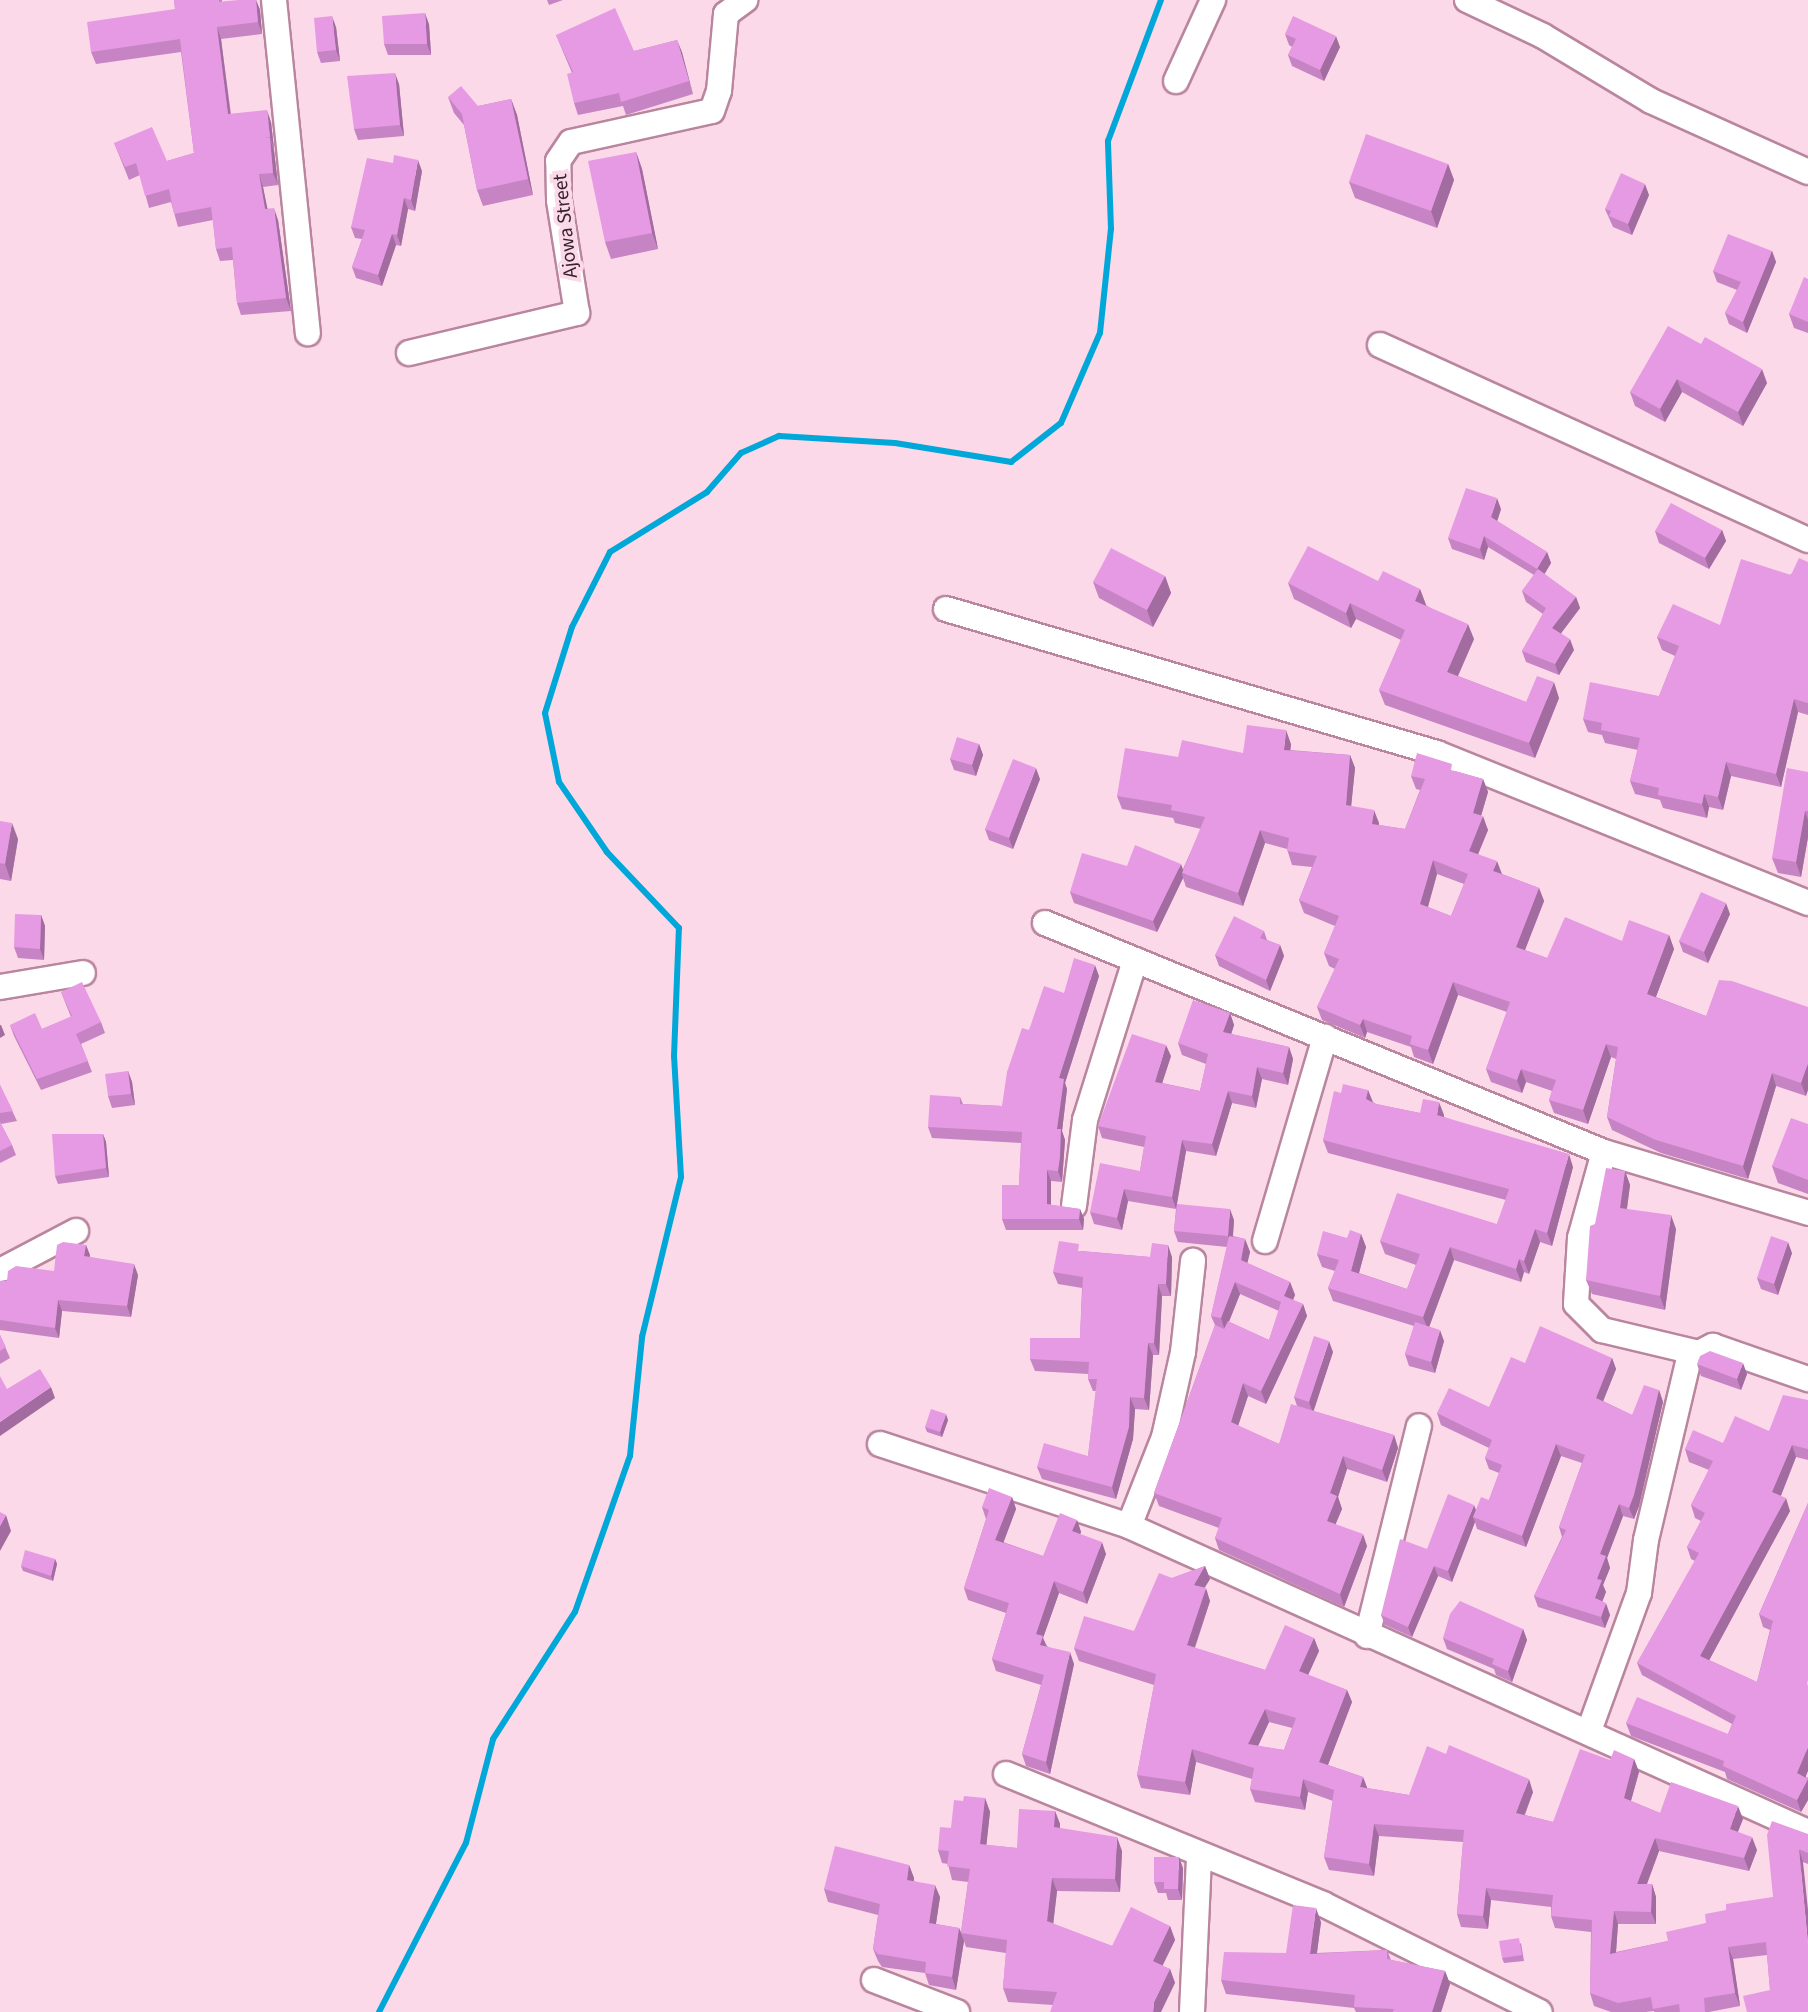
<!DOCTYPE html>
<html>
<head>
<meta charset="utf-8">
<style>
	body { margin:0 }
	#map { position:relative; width:1808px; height:2012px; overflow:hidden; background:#fbd9e8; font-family:"Source Sans 3",sans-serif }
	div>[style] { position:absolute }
	.stream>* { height:6px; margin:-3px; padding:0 3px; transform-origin:3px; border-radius:3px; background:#00a7d8 }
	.roads { filter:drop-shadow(2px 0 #b9859f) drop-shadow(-2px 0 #b9859f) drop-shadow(0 2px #b9859f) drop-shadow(0 -2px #b9859f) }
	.minor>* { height:24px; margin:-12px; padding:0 12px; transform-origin:12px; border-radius:12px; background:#fff }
	.wall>* { inset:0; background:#c784c4 }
	.shaded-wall>* { inset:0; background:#a26ca0 }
	.building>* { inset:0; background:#e79ae4 }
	span { translate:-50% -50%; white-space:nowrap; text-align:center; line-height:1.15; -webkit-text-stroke:8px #fbd9e8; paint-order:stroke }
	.street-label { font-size:20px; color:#37232d }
</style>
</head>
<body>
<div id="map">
	<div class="stream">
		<i style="left:379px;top:2012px;width:190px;rotate:-62.8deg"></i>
		<i style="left:466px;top:1843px;width:107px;rotate:-75.4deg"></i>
		<i style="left:493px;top:1739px;width:151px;rotate:-57.2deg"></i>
		<i style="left:575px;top:1612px;width:165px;rotate:-70.6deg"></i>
		<i style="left:630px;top:1456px;width:120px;rotate:-84.2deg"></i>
		<i style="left:642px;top:1337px;width:165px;rotate:-76.3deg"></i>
		<i style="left:681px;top:1177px;width:121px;rotate:-93.3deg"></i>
		<i style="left:674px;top:1056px;width:128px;rotate:-87.8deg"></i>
		<i style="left:679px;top:928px;width:105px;rotate:-133.5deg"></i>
		<i style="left:607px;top:852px;width:85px;rotate:-124.4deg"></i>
		<i style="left:559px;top:782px;width:70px;rotate:-101.5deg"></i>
		<i style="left:545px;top:713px;width:90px;rotate:-72.6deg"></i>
		<i style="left:572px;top:627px;width:84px;rotate:-63.1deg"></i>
		<i style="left:610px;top:552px;width:114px;rotate:-31.7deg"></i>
		<i style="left:707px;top:492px;width:52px;rotate:-48.9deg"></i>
		<i style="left:741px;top:453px;width:42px;rotate:-24.1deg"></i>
		<i style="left:779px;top:436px;width:116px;rotate:3.5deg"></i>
		<i style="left:895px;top:443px;width:118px;rotate:9.3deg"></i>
		<i style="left:1011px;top:462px;width:63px;rotate:-38deg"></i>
		<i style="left:1061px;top:423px;width:98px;rotate:-66.6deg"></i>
		<i style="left:1100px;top:333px;width:105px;rotate:-84deg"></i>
		<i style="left:1111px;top:229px;width:88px;rotate:-92deg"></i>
		<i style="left:1108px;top:141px;width:151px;rotate:-69.4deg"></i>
	</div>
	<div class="roads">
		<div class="minor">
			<i style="left:274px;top:0;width:335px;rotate:84.2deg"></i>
			<i style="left:1467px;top:0;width:84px;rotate:25.3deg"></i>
			<i style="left:1543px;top:36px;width:126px;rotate:31deg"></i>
			<i style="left:1651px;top:101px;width:172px;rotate:24.3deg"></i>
			<i style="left:1176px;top:81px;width:89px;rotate:-65.4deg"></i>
			<i style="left:1380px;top:345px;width:470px;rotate:24.5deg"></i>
			<i style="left:409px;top:353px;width:173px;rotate:-13.4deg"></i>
			<i style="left:577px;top:313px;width:114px;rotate:-99.1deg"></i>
			<i style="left:559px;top:200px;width:39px;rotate:-91deg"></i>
			<i style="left:558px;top:161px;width:23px;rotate:-56deg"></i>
			<i style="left:571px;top:142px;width:144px;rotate:-12.4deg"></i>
			<i style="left:712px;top:111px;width:21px;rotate:-71deg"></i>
			<i style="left:719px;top:91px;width:77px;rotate:-84.8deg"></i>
			<i style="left:726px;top:14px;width:24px;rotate:-36deg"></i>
			<i style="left:946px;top:609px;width:512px;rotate:16.35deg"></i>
			<i style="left:1437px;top:753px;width:400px;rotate:22deg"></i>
			<i style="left:1045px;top:923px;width:604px;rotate:22.28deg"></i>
			<i style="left:1604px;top:1152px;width:213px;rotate:16.6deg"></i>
			<i style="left:0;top:987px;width:84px;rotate:-9.6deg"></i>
			<i style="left:1604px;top:1152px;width:89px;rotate:105.6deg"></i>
			<i style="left:1580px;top:1238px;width:66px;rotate:93.5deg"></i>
			<i style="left:1576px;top:1304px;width:37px;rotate:45deg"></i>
			<i style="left:1602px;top:1330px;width:95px;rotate:13.4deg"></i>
			<i style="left:1074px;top:1206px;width:87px;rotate:-82.7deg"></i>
			<i style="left:1085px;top:1120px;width:168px;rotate:-72.6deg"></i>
			<i style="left:1265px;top:1241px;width:213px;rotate:-73.6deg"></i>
			<i style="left:0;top:1271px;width:86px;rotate:-27.8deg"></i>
			<i style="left:880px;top:1444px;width:262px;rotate:18.2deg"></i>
			<i style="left:1129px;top:1526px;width:745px;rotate:24.26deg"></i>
			<i style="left:1129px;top:1526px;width:96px;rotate:-68.5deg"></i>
			<i style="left:1164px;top:1437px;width:87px;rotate:-77.4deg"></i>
			<i style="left:1183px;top:1352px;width:92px;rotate:-83.7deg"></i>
			<i style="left:1367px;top:1636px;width:216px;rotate:-76.1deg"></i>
			<i style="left:1589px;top:1731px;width:147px;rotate:-70.1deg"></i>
			<i style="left:1639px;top:1593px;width:53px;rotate:-82.5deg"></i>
			<i style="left:1646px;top:1540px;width:187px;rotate:-76.7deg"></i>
			<i style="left:1689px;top:1358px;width:27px;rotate:-27deg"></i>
			<i style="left:1713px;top:1346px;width:101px;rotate:19.2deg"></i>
			<i style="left:1006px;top:1774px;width:343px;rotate:22.3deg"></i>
			<i style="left:1323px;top:1904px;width:242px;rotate:26.5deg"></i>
			<i style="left:874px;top:1980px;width:89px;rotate:21.1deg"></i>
			<i style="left:1192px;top:2012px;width:157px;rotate:-87.4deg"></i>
		</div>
	</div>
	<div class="wall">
		<i style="clip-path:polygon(174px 0,222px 0,222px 2px,256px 0,260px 10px,262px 34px,221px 39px,231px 114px,271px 122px,278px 185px,263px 187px,267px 208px,278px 220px,291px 311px,241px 315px,237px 303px,233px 260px,220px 261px,216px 249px,213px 220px,178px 227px,171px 202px,149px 208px,140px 175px,129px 180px,119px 155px,114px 143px,167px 161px,194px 153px,181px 52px,96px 64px,91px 52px,175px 9px)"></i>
		<i style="clip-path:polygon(547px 0,563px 0,549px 5px)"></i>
		<i style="clip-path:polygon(429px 24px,431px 55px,388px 55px,384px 44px)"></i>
		<i style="clip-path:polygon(336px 27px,340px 61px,321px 63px,317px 52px)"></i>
		<i style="clip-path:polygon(1285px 34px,1340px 47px,1324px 81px,1292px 66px,1288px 55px,1292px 47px,1289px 45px)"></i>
		<i style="clip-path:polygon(556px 35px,634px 51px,677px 40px,693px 94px,626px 115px,623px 106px,578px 115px,574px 103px,572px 73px)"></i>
		<i style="clip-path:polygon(399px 84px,404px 136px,358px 140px,354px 129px)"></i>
		<i style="clip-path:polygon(448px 97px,478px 106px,511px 99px,517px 115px,533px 195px,483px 206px,477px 190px,464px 125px,454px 113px)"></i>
		<i style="clip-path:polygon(636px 152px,642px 169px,658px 249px,611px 259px,605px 242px)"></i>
		<i style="clip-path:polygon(1448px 164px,1454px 180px,1437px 228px,1355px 198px,1349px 182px)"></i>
		<i style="clip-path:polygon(422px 171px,415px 211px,408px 209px,401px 246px,396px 245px,382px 286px,356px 278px,352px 267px,362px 239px,355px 238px,351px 227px)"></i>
		<i style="clip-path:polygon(1649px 195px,1632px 235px,1613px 227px,1605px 209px)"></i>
		<i style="clip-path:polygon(1772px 251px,1776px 262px,1747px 333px,1729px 324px,1725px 313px,1737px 290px,1717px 282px,1713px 271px)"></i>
		<i style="clip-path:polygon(1808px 279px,1808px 333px,1794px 328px,1789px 314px)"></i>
		<i style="clip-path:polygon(1701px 344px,1767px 383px,1743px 426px,1682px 392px,1665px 422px,1635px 406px,1630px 392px)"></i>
		<i style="clip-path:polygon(1501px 509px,1497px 521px,1547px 552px,1551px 563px,1544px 574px,1576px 597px,1580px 608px,1561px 633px,1574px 650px,1559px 675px,1526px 662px,1522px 651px,1543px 614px,1526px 602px,1522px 591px,1534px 575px,1488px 547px,1484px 560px,1452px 549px,1448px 538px)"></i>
		<i style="clip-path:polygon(1722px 530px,1726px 541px,1709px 569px,1659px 543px,1655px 531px)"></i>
		<i style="clip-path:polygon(1808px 562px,1808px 715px,1798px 712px,1781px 787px,1731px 776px,1723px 810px,1709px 807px,1707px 818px,1663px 808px,1660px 800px,1635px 794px,1630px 781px,1638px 750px,1605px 743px,1602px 735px,1588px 732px,1583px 719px,1659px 696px,1675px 656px,1662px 650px,1657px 637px,1720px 625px)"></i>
		<i style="clip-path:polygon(1165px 576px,1171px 593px,1153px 627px,1099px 598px,1093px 582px)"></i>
		<i style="clip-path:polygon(1378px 581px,1420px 589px,1426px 605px,1474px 639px,1458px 676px,1526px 702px,1559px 698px,1535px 758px,1385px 705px,1379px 690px,1401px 640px,1356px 619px,1351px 628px,1294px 599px,1288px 583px)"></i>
		<i style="clip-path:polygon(979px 744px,983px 755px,976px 776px,954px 770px,950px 759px)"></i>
		<i style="clip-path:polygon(evenodd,1291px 744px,1290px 750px,1350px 755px,1355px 768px,1351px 806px,1379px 823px,1379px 825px,1405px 829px,1420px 790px,1416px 789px,1411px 776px,1455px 771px,1483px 779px,1488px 792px,1481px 816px,1488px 830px,1478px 854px,1502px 874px,1539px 888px,1544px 901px,1525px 950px,1547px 958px,1622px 941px,1669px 935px,1674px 949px,1656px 997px,1706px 1016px,1808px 1007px,1806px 1096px,1776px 1086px,1748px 1179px,1661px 1153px,1612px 1130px,1607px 1117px,1616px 1059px,1611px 1057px,1588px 1124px,1554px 1113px,1549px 1100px,1552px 1091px,1526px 1082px,1522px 1093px,1491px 1082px,1486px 1069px,1507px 1012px,1458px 995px,1433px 1064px,1414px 1057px,1411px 1047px,1367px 1032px,1365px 1038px,1322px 1020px,1317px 1007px,1335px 969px,1329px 966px,1324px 953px,1335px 926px,1304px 913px,1299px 900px,1312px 867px,1292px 865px,1287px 849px,1265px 843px,1243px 906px,1186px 887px,1183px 878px,1157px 932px,1074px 903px,1070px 892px,1127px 866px,1183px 869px,1201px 829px,1175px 823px,1173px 818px,1122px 809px,1117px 796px,1178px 757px,1243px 753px,1291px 744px,1437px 874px,1464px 884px,1451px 916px,1428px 907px,1437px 874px)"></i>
		<i style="clip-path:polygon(1808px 772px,1808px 837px,1801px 877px,1778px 873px,1772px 858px)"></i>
		<i style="clip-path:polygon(1040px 779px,1013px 849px,989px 840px,985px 829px)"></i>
		<i style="clip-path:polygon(0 821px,18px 839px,11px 881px,0 879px)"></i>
		<i style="clip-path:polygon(1730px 914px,1708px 963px,1683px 952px,1679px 941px)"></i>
		<i style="clip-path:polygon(41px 915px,45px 926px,44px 960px,18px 958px,14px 947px)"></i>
		<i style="clip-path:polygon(1264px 931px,1267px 940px,1280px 945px,1284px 956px,1270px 991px,1219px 966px,1215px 955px)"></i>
		<i style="clip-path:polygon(1099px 976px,1065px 1083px,1067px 1089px,1062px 1131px,1065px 1140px,1062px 1182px,1051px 1181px,1051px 1205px,1080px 1209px,1084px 1219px,1083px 1230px,1006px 1230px,1002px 1219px,1019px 1185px,1021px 1143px,932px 1138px,928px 1127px,960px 1097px,963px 1104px,1002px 1106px,1029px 1030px,1064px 993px)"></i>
		<i style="clip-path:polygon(61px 992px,101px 1022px,105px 1033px,81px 1044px,92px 1072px,41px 1090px,14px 1036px,10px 1025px,42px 1029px,71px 1017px)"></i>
		<i style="clip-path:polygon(evenodd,1230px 1013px,1234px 1025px,1231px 1034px,1289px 1047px,1293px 1059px,1288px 1085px,1262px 1079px,1256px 1108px,1232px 1103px,1216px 1156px,1186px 1151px,1177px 1204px,1234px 1220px,1233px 1236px,1245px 1239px,1250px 1252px,1247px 1263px,1290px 1282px,1295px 1295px,1293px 1300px,1303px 1304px,1307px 1316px,1266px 1404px,1248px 1396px,1238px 1426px,1279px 1444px,1297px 1406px,1294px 1397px,1333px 1352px,1313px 1411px,1394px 1435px,1398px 1448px,1387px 1482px,1347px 1469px,1338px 1497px,1342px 1509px,1335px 1524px,1367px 1546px,1344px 1607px,1219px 1550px,1215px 1538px,1219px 1528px,1159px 1506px,1154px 1493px,1215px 1325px,1211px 1316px,1227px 1247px,1178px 1242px,1174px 1231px,1176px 1209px,1128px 1201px,1122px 1230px,1094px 1224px,1090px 1212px,1140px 1171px,1144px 1147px,1102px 1138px,1098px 1126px,1171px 1056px,1162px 1083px,1200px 1091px,1206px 1064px,1182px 1055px,1178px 1043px,1230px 1013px,1240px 1294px,1279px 1311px,1269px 1340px,1229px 1322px,1240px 1294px)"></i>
		<i style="clip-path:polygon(128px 1071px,132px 1082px,135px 1105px,112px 1108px,108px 1096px)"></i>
		<i style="clip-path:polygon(0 1085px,17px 1121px,1px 1124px,12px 1145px,16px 1155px,0 1163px)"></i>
		<i style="clip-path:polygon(1368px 1090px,1373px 1102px,1376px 1104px,1420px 1113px,1444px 1115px,1444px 1117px,1573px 1167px,1552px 1246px,1540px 1242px,1529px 1274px,1524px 1272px,1521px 1282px,1454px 1260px,1429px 1327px,1444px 1341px,1435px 1373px,1409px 1366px,1405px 1354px,1414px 1326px,1333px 1301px,1328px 1288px,1335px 1271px,1322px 1267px,1317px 1254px,1347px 1238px,1361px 1234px,1366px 1247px,1359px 1273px,1407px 1289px,1416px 1265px,1385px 1254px,1380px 1241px,1497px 1224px,1506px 1200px,1328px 1153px,1323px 1140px,1341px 1093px)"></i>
		<i style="clip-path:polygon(1808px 1124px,1808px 1194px,1778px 1183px,1772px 1166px)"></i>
		<i style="clip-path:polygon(103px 1134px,106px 1142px,109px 1177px,58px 1184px,55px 1176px)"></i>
		<i style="clip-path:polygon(1625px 1171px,1630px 1185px,1627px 1209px,1676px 1229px,1665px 1310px,1592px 1294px,1586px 1280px)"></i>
		<i style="clip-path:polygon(86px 1245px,90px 1257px,138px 1275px,131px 1317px,62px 1311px,59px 1338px,0 1330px,0 1281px,54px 1271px)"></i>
		<i style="clip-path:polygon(1081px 1251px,1150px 1257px,1172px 1257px,1171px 1296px,1162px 1296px,1159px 1355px,1153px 1355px,1149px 1410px,1135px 1409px,1133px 1439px,1116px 1499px,1042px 1479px,1037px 1467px,1088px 1456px,1096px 1391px,1093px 1391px,1088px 1379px,1088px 1374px,1035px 1371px,1030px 1359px,1080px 1338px,1082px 1288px,1058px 1284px,1053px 1272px)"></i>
		<i style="clip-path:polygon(1792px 1253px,1778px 1295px,1761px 1289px,1757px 1278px)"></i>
		<i style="clip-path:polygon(0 1335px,10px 1358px,0 1364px)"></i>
		<i style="clip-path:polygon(1612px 1358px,1616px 1369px,1603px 1401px,1632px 1415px,1659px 1390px,1663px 1402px,1639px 1506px,1634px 1519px,1623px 1516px,1607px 1558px,1610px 1568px,1603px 1585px,1606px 1592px,1602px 1602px,1610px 1615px,1605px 1628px,1538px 1607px,1534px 1596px,1562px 1537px,1559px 1527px,1582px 1463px,1561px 1456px,1526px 1547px,1477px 1529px,1475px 1522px,1452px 1582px,1438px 1576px,1412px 1637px,1385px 1625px,1381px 1615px,1427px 1549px,1489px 1500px,1499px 1473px,1489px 1469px,1485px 1458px,1489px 1448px,1441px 1425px,1437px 1413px,1489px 1407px,1525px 1363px)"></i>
		<i style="clip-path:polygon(1697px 1364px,1747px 1374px,1741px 1390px,1701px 1376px)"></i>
		<i style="clip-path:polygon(1808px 1400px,1808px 1460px,1796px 1457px,1781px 1496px,1790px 1511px,1709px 1660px,1757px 1682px,1770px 1630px,1763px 1627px,1759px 1614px,1808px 1503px,1806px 1777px,1808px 1778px,1808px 1800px,1801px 1812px,1727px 1779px,1725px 1772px,1631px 1736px,1626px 1723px,1728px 1734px,1732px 1724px,1642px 1675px,1637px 1663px,1695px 1561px,1691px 1559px,1687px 1547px,1701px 1521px,1695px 1518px,1691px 1505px,1709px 1470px,1689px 1462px,1685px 1449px,1723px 1443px,1769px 1431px)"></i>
		<i style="clip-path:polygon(948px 1420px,942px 1437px,927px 1432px,925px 1427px)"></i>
		<i style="clip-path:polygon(1012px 1497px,1016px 1509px,1003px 1542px,1043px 1556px,1077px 1520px,1081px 1532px,1080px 1534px,1106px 1554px,1087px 1604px,1059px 1593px,1043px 1638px,1047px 1646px,1074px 1664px,1050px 1774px,1026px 1766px,1022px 1754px,1041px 1685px,996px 1671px,992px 1659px,1006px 1613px,968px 1600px,964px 1588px,986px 1519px,982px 1507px)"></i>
		<i style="clip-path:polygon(55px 1559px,57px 1564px,53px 1581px,23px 1571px,21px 1566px)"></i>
		<i style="clip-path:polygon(evenodd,1205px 1566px,1210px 1579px,1204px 1588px,1210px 1601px,1195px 1648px,1265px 1670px,1314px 1638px,1319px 1651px,1308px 1675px,1347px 1690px,1352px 1702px,1328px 1765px,1363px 1777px,1367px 1788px,1409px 1795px,1533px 1792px,1525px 1815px,1553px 1822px,1610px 1760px,1634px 1759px,1639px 1772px,1631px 1801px,1660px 1813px,1743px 1819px,1738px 1832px,1757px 1850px,1749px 1871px,1659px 1851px,1647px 1884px,1652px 1884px,1656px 1897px,1656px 1924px,1618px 1924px,1616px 1952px,1668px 1941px,1706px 1923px,1726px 1910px,1773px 1897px,1808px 1834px,1808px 1864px,1803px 1862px,1770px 1990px,1767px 1955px,1733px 1959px,1740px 2006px,1709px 2012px,1654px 2012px,1654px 2011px,1646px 2012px,1611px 2012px,1594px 2006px,1590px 1993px,1591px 1932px,1555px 1928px,1551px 1916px,1551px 1907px,1491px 1900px,1488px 1929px,1461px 1927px,1457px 1914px,1463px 1842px,1379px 1836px,1374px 1876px,1329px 1870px,1324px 1857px,1333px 1801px,1308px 1792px,1305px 1810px,1255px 1802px,1250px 1789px,1252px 1779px,1196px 1762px,1190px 1795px,1141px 1788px,1137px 1775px,1154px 1685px,1079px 1661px,1074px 1648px,1134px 1631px,1172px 1578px,1205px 1566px,1269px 1722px,1292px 1728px,1284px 1750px,1258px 1746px,1269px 1722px)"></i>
		<i style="clip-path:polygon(1523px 1629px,1527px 1640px,1512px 1682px,1496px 1675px,1494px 1669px,1447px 1649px,1443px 1638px)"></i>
		<i style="clip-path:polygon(985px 1798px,990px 1812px,986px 1845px,1017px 1848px,1055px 1811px,1060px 1824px,1060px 1828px,1122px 1851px,1120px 1892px,1057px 1891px,1053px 1924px,1112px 1946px,1170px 1926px,1175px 1940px,1162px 1966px,1170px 1969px,1175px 1983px,1053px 2005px,1008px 2002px,1003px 1988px,1006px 1953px,966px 1947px,964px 1941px,956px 1990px,929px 1985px,925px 1973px,882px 1967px,878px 1961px,873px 1949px,878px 1915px,828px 1902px,824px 1889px,909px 1865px,914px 1878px,914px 1881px,940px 1897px,936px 1924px,959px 1928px,961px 1932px,968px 1882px,952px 1880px,948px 1864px,942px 1863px,938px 1850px,951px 1828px,963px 1801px)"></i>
		<i style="clip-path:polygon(1183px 1868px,1182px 1900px,1168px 1900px,1166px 1893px,1158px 1893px,1154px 1882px)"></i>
		<i style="clip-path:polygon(1321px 1922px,1317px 1953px,1387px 1950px,1391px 1960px,1445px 1971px,1450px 1984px,1441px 2012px,1356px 2012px,1354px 2008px,1226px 1994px,1221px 1980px,1286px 1953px)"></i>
		<i style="clip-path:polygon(1521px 1943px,1524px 1961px,1504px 1963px,1502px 1958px)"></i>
	</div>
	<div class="shaded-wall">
		<i style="clip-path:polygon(256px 0,260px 10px,262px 34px,258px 22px)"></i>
		<i style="clip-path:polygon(425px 13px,429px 24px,431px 55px,427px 44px)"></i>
		<i style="clip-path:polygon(332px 16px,336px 27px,340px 61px,336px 50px)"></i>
		<i style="clip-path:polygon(217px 27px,221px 39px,232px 127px,228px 114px)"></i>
		<i style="clip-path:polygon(1336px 36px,1340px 47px,1324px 81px,1320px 70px)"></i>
		<i style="clip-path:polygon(677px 40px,682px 52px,693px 94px,689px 81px)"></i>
		<i style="clip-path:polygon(395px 73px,399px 84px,404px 136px,400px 125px)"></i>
		<i style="clip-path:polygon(511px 99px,517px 115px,533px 195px,528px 179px)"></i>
		<i style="clip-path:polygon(267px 110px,271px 122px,274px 149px,270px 137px)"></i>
		<i style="clip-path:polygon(270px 138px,274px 151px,278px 185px,273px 173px)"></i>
		<i style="clip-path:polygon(636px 152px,642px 169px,658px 249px,652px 233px)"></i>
		<i style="clip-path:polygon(418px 160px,422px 171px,415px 211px,411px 200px)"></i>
		<i style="clip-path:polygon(1448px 164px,1454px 180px,1437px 228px,1431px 211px)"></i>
		<i style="clip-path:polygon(259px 174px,263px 187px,270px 221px,265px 209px)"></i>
		<i style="clip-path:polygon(1645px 184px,1649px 195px,1632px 235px,1628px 224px)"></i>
		<i style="clip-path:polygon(404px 198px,408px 209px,401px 246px,397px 235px)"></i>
		<i style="clip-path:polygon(274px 208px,278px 220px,291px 311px,286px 298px)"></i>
		<i style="clip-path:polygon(392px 234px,396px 245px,382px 286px,378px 275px)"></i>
		<i style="clip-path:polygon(1772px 251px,1776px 262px,1747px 333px,1743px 322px)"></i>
		<i style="clip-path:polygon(1762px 369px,1767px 383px,1743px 426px,1738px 412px)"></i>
		<i style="clip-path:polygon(1677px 379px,1682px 392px,1665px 422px,1660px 409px)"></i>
		<i style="clip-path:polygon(1497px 498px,1501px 509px,1495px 528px,1491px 517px)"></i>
		<i style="clip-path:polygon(1722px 530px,1726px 541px,1709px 569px,1705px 558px)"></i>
		<i style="clip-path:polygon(1484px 536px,1488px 547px,1484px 560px,1480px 549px)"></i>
		<i style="clip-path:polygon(1547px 552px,1551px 563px,1541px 580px,1537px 569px)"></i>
		<i style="clip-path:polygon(1165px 576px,1171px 593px,1153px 627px,1147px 610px)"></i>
		<i style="clip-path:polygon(1420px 589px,1426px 605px,1420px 616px,1415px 601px)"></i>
		<i style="clip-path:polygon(1576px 597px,1580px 608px,1556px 640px,1552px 628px)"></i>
		<i style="clip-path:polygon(1350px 603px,1356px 619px,1351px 628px,1346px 613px)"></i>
		<i style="clip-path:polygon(1468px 624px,1474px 639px,1453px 687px,1447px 672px)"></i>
		<i style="clip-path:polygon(1570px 639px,1574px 650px,1559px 675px,1555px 664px)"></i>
		<i style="clip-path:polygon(1554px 682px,1559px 698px,1535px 758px,1529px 743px)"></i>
		<i style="clip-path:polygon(1794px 699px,1798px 712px,1781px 787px,1776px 774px)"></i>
		<i style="clip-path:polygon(1286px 730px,1291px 744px,1289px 763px,1284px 750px)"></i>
		<i style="clip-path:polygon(979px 744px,983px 755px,976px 776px,972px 765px)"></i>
		<i style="clip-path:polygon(1350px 755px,1355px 768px,1350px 818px,1346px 805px)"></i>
		<i style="clip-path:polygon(1726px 762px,1731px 776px,1723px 810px,1718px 797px)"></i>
		<i style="clip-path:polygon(1036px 768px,1040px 779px,1013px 849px,1009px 838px)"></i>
		<i style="clip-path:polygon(1483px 779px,1488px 792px,1478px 826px,1473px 813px)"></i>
		<i style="clip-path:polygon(1704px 794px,1709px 807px,1707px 818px,1702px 804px)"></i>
		<i style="clip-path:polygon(1374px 810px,1379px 823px,1376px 838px,1372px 824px)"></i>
		<i style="clip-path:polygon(1805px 811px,1808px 820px,1808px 837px,1801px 877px,1796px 862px)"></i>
		<i style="clip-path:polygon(1483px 816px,1488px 830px,1474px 864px,1469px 851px)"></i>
		<i style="clip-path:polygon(12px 823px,18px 839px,11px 881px,5px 864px)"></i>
		<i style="clip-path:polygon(1260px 830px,1265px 843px,1243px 906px,1238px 893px)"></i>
		<i style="clip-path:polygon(1433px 860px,1437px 874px,1425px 917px,1420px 904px)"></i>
		<i style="clip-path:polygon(1497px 861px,1502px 874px,1493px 871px)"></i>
		<i style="clip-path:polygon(1181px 864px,1185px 875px,1182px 873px,1183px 878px,1157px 932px,1153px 921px)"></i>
		<i style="clip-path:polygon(1539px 888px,1544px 901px,1521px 960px,1516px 947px)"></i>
		<i style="clip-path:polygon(1726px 903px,1730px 914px,1708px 963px,1704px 952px)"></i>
		<i style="clip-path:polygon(41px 915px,45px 926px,44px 960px,40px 949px)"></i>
		<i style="clip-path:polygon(1669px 935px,1674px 949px,1652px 1007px,1647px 994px)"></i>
		<i style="clip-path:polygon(1280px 945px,1284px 956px,1270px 991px,1266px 980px)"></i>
		<i style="clip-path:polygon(1095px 965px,1099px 976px,1065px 1083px,1067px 1089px,1062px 1131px,1065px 1140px,1062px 1182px,1058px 1171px,1057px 1129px,1059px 1078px)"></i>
		<i style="clip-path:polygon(1453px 982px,1458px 995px,1433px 1064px,1428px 1050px)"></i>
		<i style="clip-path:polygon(1230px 1013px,1234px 1025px,1228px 1044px,1223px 1032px)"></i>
		<i style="clip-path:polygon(1363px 1019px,1367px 1032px,1365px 1038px,1360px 1025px)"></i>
		<i style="clip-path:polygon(0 1025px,1px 1025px,5px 1035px,0 1038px)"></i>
		<i style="clip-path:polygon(1606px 1044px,1611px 1057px,1588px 1124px,1583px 1110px)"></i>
		<i style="clip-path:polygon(1166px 1045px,1171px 1056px,1159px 1093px,1155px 1082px)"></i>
		<i style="clip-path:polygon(1289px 1047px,1293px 1059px,1288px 1085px,1283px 1073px)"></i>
		<i style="clip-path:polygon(1808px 1063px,1808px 1090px,1806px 1096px,1801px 1083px)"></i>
		<i style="clip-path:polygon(1257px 1067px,1262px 1079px,1256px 1108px,1252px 1096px)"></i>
		<i style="clip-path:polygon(1521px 1069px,1526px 1082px,1522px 1093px,1517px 1080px)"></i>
		<i style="clip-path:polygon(128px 1071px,132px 1082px,135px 1105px,131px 1094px)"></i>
		<i style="clip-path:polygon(1772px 1073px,1776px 1086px,1748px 1179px,1743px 1166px)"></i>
		<i style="clip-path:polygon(1368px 1090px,1373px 1103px,1366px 1099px)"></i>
		<i style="clip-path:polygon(1228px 1091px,1232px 1103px,1216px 1156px,1212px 1144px)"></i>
		<i style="clip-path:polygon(1439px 1102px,1444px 1115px,1442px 1128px,1437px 1115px)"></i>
		<i style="clip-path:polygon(103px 1134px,106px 1142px,109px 1177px,106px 1168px)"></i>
		<i style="clip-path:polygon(1182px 1140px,1186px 1151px,1176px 1209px,1172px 1197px)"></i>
		<i style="clip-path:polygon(1569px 1154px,1573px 1167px,1552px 1246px,1547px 1233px)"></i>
		<i style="clip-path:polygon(1047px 1170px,1051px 1181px,1051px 1215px,1047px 1204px)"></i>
		<i style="clip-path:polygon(1625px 1171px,1630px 1185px,1625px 1222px,1620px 1208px)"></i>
		<i style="clip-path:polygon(1124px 1189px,1128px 1201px,1122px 1230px,1117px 1218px)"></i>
		<i style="clip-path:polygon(1080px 1209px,1084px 1219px,1083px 1230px,1079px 1219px)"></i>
		<i style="clip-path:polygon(1230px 1209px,1234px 1220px,1232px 1247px,1228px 1236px)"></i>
		<i style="clip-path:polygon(1671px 1215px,1676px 1229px,1665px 1310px,1660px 1296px)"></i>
		<i style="clip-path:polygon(1535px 1229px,1540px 1242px,1529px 1274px,1524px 1261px)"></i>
		<i style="clip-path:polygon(1361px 1234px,1366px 1247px,1356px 1284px,1351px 1271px)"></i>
		<i style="clip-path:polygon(1245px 1239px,1250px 1252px,1245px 1273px,1241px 1260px)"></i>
		<i style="clip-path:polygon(1788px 1242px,1792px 1253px,1778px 1295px,1774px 1284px)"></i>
		<i style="clip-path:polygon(86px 1245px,90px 1255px,88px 1267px,84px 1256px)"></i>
		<i style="clip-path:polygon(1168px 1245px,1172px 1257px,1171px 1296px,1166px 1284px)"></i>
		<i style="clip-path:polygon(1450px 1247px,1454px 1260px,1428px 1330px,1423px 1317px)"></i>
		<i style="clip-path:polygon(1519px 1259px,1524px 1272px,1521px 1282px,1516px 1269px)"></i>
		<i style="clip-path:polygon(134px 1264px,138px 1275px,131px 1317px,127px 1306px)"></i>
		<i style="clip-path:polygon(1235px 1282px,1240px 1294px,1225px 1331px,1221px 1318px)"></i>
		<i style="clip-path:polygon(1290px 1282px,1295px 1295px,1289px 1309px,1284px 1296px)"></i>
		<i style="clip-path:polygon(1158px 1284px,1162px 1296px,1159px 1355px,1154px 1343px)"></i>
		<i style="clip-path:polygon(58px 1300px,62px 1311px,59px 1338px,55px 1328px)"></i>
		<i style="clip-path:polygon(1303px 1304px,1307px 1316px,1266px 1404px,1261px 1391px)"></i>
		<i style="clip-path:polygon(1440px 1330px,1444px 1341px,1435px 1373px,1431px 1362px)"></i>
		<i style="clip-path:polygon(1329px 1341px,1333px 1352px,1313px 1413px,1309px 1402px)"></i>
		<i style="clip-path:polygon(1148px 1343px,1153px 1355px,1149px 1410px,1144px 1398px)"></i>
		<i style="clip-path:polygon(1612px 1358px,1616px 1369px,1600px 1409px,1596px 1398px)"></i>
		<i style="clip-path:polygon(1743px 1363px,1747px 1374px,1741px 1390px,1737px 1379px)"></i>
		<i style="clip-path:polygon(1243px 1383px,1248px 1396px,1235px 1435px,1231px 1422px)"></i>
		<i style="clip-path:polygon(51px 1387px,55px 1398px,0 1436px,0 1422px)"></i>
		<i style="clip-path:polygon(1659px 1390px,1663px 1402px,1639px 1506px,1634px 1519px,1629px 1508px)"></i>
		<i style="clip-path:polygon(1130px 1397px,1135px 1409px,1133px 1439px,1116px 1499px,1112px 1487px)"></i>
		<i style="clip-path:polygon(946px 1414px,948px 1420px,942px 1437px,940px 1432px)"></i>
		<i style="clip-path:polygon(1394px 1435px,1398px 1448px,1387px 1482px,1382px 1470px)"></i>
		<i style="clip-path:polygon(1556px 1444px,1561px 1456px,1526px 1547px,1522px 1536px)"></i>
		<i style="clip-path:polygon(1792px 1445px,1796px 1457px,1777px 1505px,1772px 1492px)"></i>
		<i style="clip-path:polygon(1343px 1456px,1347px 1469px,1338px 1497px,1342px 1509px,1332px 1533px,1327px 1521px,1330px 1493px)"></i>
		<i style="clip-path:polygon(1012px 1497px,1016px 1509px,1000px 1552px,995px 1540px)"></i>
		<i style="clip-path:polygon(1786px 1498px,1790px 1511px,1705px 1668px,1700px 1656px)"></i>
		<i style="clip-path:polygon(1619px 1504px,1623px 1516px,1607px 1558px,1610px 1568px,1603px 1585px,1606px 1592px,1599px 1610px,1595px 1598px,1600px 1554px)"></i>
		<i style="clip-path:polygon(1474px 1505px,1478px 1515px,1473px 1517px,1475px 1522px,1452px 1582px,1448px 1571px)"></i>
		<i style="clip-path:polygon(6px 1515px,11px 1531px,0 1551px,0 1526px)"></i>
		<i style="clip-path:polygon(1077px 1520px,1081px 1532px,1077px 1543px,1072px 1531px)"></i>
		<i style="clip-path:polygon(1363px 1534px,1367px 1546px,1344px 1607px,1340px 1594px)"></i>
		<i style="clip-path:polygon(1102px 1542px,1106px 1554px,1087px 1604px,1083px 1592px)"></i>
		<i style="clip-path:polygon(55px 1559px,57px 1564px,53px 1581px,51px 1576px)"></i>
		<i style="clip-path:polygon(1205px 1566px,1210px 1579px,1199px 1597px,1194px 1585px)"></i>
		<i style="clip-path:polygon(1434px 1566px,1438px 1576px,1412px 1637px,1408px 1627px)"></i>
		<i style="clip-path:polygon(1054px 1581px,1059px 1593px,1043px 1638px,1047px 1648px,1044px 1657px,1036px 1634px)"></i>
		<i style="clip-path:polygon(1206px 1588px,1210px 1601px,1191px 1658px,1187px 1645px)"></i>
		<i style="clip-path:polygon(1606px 1603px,1610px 1615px,1605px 1628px,1601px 1617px)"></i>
		<i style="clip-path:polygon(1523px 1629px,1527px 1640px,1512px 1682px,1508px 1671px)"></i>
		<i style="clip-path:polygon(1314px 1638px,1319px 1651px,1304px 1684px,1299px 1671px)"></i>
		<i style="clip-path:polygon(1070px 1652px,1074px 1664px,1050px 1774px,1046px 1762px)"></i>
		<i style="clip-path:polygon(1347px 1690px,1352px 1702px,1324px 1775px,1319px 1762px)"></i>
		<i style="clip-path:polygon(1265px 1709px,1269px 1722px,1253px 1757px,1248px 1744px)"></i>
		<i style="clip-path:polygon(1808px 1747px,1808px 1771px,1802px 1785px,1797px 1773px)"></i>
		<i style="clip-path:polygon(1192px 1749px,1196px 1762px,1190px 1795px,1185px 1782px)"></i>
		<i style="clip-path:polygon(1634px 1759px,1639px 1772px,1628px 1811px,1624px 1798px)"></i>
		<i style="clip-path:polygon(1363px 1777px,1368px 1790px,1360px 1787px)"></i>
		<i style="clip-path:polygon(1303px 1779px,1308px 1792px,1305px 1810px,1300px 1797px)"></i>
		<i style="clip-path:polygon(1529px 1779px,1533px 1792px,1520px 1826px,1516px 1813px)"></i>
		<i style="clip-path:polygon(1808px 1779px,1808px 1800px,1801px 1812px,1797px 1800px)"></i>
		<i style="clip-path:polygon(985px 1798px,990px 1812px,985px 1858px,980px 1844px)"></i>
		<i style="clip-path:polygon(1738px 1806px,1743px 1819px,1734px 1841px,1730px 1829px)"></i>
		<i style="clip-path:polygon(1055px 1811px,1060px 1824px,1059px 1840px,1054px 1827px)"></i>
		<i style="clip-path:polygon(1374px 1824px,1379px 1836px,1374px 1876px,1369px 1864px)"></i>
		<i style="clip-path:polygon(1117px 1837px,1122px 1851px,1120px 1892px,1115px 1879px)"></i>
		<i style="clip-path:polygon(1752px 1837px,1757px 1850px,1749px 1871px,1744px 1858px)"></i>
		<i style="clip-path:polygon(1655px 1838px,1659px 1851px,1642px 1897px,1637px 1884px)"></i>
		<i style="clip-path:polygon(1799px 1849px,1803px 1862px,1808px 1910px,1808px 1944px)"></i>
		<i style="clip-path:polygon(1179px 1857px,1183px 1868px,1182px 1900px,1178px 1889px)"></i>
		<i style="clip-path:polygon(909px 1865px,914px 1878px,912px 1892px,907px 1880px)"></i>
		<i style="clip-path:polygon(1052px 1878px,1057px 1891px,1052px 1935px,1047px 1921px)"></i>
		<i style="clip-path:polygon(1652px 1884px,1656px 1897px,1656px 1924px,1651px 1912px)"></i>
		<i style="clip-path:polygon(935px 1885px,940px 1897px,934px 1936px,929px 1923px)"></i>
		<i style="clip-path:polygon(1486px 1888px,1491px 1900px,1488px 1929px,1483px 1916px)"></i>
		<i style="clip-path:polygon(1316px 1908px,1321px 1922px,1315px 1967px,1310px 1954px)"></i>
		<i style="clip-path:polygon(1614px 1911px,1618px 1924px,1615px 1966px,1610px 1954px)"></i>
		<i style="clip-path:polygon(1170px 1926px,1175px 1940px,1158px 1975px,1153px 1961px)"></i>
		<i style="clip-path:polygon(959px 1928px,964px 1941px,956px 1990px,952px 1977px)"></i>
		<i style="clip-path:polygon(1728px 1947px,1733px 1959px,1740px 2006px,1735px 1993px)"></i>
		<i style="clip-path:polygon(1170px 1969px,1175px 1983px,1161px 2012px,1153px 2012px,1154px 2002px)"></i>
		<i style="clip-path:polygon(1445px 1971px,1450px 1984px,1441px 2012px,1432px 2012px)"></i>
	</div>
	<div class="building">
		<i style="clip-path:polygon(174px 0,219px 0,219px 2px,238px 0,256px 0,258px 22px,217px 27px,228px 114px,267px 110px,270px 137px,265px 137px,270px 138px,273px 173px,259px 174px,265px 209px,274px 208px,286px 298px,237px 303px,232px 247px,216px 249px,211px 207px,174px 214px,169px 189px,145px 196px,136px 163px,125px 167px,114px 143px,152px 127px,167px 161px,194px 153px,180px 39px,91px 52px,87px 22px,175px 9px)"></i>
		<i style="clip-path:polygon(615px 8px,634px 51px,677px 40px,689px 81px,621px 102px,619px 93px,574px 103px,567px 74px,573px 72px,556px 35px)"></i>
		<i style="clip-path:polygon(425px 13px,427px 44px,384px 44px,382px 16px)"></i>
		<i style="clip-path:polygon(332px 16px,336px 50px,317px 52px,314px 18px)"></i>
		<i style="clip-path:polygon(1293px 16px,1336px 36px,1320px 70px,1288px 55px,1296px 39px,1285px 34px)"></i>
		<i style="clip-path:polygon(395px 73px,400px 125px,354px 129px,347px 76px)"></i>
		<i style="clip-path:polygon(461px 86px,478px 106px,511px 99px,528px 179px,477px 190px,462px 114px,448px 97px)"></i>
		<i style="clip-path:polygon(1366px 134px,1448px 164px,1431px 211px,1349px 182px)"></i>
		<i style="clip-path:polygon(636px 152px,652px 233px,605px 242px,588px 161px)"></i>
		<i style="clip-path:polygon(394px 155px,418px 160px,411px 200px,404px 198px,397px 235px,392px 234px,378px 275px,352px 267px,365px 230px,351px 227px,367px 158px,393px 163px)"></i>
		<i style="clip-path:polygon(1621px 173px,1645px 184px,1628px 224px,1609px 216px,1611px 211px,1605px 209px)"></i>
		<i style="clip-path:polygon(1728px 234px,1772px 251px,1743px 322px,1725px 313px,1741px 282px,1713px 271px)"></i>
		<i style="clip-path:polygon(1804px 277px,1808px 279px,1808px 322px,1789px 314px)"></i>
		<i style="clip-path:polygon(1668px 326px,1701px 344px,1705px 337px,1762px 369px,1738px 412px,1677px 379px,1660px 409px,1630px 392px)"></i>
		<i style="clip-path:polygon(1466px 488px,1497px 498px,1491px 517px,1547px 552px,1537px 569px,1484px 536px,1480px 549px,1448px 538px)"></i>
		<i style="clip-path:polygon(1671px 503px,1722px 530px,1705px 558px,1655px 531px)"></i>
		<i style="clip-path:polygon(1308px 546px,1378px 581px,1383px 571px,1420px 589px,1415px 601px,1468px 624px,1447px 672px,1526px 702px,1537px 676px,1554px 682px,1529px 743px,1379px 690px,1405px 630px,1350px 603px,1346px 613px,1288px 583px)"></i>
		<i style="clip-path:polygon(1111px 548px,1165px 576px,1147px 610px,1093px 582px)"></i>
		<i style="clip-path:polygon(1799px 558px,1808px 562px,1808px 703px,1794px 699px,1776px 774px,1726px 762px,1718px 797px,1704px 794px,1702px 804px,1658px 795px,1659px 788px,1630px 781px,1640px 738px,1601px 730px,1602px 723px,1583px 719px,1590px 682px,1659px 696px,1679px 646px,1657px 637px,1673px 604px,1720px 625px,1741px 559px,1791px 575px)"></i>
		<i style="clip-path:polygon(1538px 569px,1576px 597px,1552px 628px,1570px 639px,1555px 664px,1522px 651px,1546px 608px,1522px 591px)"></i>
		<i style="clip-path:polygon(evenodd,1247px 725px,1286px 730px,1284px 750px,1350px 755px,1346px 805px,1374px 810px,1372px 824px,1405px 829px,1425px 779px,1411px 776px,1417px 753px,1452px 764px,1451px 770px,1483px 779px,1473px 813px,1483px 816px,1469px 851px,1497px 861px,1493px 871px,1539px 888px,1516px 947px,1547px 958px,1565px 917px,1622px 941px,1629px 920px,1669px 935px,1647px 994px,1706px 1016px,1719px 980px,1732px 981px,1808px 1007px,1808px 1063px,1801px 1083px,1772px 1073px,1743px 1166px,1656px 1140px,1607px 1117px,1618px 1047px,1606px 1044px,1583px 1110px,1549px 1100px,1556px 1080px,1521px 1069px,1517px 1080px,1486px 1069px,1510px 1002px,1453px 982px,1428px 1050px,1410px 1044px,1412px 1036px,1363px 1019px,1360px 1025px,1317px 1007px,1339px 959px,1324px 953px,1339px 916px,1299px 900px,1317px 856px,1287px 851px,1289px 838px,1260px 830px,1238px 893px,1182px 873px,1205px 817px,1171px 810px,1172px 805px,1117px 796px,1125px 748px,1178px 757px,1182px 740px,1243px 753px,1247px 725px,1433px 860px,1468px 874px,1451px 916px,1420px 904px,1433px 860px)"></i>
		<i style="clip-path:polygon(957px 737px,979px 744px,972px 765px,950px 759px)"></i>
		<i style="clip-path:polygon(1013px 759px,1036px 768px,1009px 838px,985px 829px)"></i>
		<i style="clip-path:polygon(1787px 768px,1808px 772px,1808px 811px,1805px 811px,1796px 862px,1772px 858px)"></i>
		<i style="clip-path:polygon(0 821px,12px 823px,5px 864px,0 863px)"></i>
		<i style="clip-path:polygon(1135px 845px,1181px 864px,1153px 921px,1070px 892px,1082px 853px,1127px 866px)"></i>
		<i style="clip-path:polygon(1701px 892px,1726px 903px,1704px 952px,1679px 941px)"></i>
		<i style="clip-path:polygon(15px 914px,41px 915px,40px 949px,14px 947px)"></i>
		<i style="clip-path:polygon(1234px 916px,1264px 931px,1260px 938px,1280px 945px,1266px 980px,1215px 955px)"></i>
		<i style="clip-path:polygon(1074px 958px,1095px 965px,1059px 1078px,1064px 1079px,1057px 1129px,1061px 1129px,1060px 1157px,1058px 1171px,1047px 1170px,1047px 1204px,1080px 1209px,1079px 1219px,1002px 1219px,1002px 1185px,1019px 1185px,1022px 1132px,928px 1127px,930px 1095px,960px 1097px,960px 1104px,1002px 1106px,1007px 1072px,1022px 1028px,1029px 1030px,1044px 986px,1064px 993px)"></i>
		<i style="clip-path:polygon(82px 982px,101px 1022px,76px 1034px,88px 1061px,37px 1079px,10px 1025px,35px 1013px,42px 1029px,72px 1016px,61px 992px)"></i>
		<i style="clip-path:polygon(1193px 1000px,1230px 1013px,1223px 1032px,1289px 1047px,1283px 1073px,1257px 1067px,1252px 1096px,1228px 1091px,1212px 1144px,1182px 1140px,1172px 1197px,1124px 1189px,1117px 1218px,1090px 1212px,1100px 1163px,1140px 1171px,1146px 1136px,1098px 1126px,1132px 1034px,1166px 1045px,1155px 1082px,1200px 1091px,1208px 1054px,1178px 1043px)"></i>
		<i style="clip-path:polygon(128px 1071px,131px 1094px,108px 1096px,105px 1074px)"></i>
		<i style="clip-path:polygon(1343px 1084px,1368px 1090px,1366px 1099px,1376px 1104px,1420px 1113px,1423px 1099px,1439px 1102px,1437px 1115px,1569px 1154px,1547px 1233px,1535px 1229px,1524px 1261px,1519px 1259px,1516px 1269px,1450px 1247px,1423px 1317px,1328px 1288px,1339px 1260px,1317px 1254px,1323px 1231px,1347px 1238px,1350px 1230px,1361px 1234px,1351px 1271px,1407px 1289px,1420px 1254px,1380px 1241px,1397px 1193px,1497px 1224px,1509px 1189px,1323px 1140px,1334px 1091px,1341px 1093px)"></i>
		<i style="clip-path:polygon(0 1085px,13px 1111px,0 1113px)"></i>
		<i style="clip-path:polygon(1791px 1118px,1808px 1124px,1808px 1180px,1772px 1166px)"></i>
		<i style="clip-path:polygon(0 1122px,12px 1145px,0 1151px)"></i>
		<i style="clip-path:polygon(52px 1134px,103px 1134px,106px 1168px,55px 1176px)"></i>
		<i style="clip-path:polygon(1606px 1168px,1625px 1171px,1620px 1208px,1671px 1215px,1660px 1296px,1586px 1280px,1590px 1226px,1595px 1224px)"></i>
		<i style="clip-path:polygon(1177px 1204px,1230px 1209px,1228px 1236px,1174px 1231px)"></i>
		<i style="clip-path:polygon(1229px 1236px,1245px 1239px,1241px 1260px,1290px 1282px,1284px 1296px,1303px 1304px,1261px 1391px,1243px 1383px,1231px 1422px,1279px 1444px,1291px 1404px,1394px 1435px,1382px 1470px,1343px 1456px,1330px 1493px,1337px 1496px,1327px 1521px,1363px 1534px,1340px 1594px,1215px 1538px,1222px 1518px,1154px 1493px,1215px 1325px,1224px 1329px,1228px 1321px,1269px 1340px,1281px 1302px,1235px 1282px,1221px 1318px,1211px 1316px)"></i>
		<i style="clip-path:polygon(1771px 1236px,1788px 1242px,1774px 1284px,1757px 1278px)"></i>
		<i style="clip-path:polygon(1059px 1241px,1079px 1244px,1078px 1251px,1150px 1257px,1152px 1243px,1168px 1245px,1166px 1284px,1158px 1284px,1154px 1343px,1148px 1343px,1144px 1398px,1130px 1397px,1129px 1427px,1112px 1487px,1037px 1467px,1044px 1443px,1088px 1456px,1097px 1379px,1088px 1379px,1089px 1362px,1030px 1359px,1030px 1338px,1080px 1338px,1083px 1277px,1053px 1272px)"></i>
		<i style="clip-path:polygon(63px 1242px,86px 1245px,84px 1256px,134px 1264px,127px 1306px,58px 1300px,55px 1328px,0 1320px,0 1281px,7px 1281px,8px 1271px,16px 1266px,54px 1271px,57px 1245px)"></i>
		<i style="clip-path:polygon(1415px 1322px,1440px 1330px,1431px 1362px,1405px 1354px)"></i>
		<i style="clip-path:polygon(1540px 1326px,1612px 1358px,1596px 1398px,1632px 1415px,1644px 1385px,1659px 1390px,1634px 1495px,1629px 1508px,1619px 1504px,1600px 1554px,1606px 1556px,1597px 1579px,1602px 1580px,1595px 1598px,1606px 1603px,1601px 1617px,1534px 1596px,1566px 1530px,1559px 1527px,1585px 1455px,1556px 1444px,1522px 1536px,1473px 1517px,1481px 1497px,1489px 1500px,1502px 1465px,1485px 1458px,1492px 1440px,1437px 1413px,1449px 1388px,1489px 1407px,1511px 1357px,1525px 1363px)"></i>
		<i style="clip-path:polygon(0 1335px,6px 1347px,0 1351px)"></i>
		<i style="clip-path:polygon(1314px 1336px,1329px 1341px,1309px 1402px,1294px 1397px)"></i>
		<i style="clip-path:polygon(1710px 1351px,1743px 1363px,1737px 1379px,1697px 1364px,1700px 1356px)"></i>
		<i style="clip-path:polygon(40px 1369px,51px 1387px,0 1422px,0 1376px,7px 1389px)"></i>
		<i style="clip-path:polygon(1783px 1395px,1808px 1400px,1808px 1449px,1792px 1445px,1772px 1492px,1786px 1498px,1700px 1656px,1757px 1682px,1773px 1621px,1759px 1614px,1808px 1503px,1808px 1680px,1807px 1684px,1808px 1685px,1808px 1747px,1797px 1773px,1808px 1779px,1797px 1800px,1723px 1766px,1724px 1761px,1626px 1723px,1637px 1697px,1728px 1734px,1736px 1716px,1637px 1663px,1699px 1553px,1687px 1547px,1705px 1513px,1691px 1505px,1713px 1461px,1685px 1449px,1693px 1430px,1723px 1443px,1735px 1416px,1769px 1431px)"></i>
		<i style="clip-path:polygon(931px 1409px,946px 1414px,940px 1432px,925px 1427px)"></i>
		<i style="clip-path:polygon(989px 1488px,1012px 1497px,995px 1540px,1043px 1556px,1060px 1513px,1077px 1520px,1072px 1531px,1102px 1542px,1083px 1592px,1054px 1581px,1036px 1634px,1043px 1636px,1040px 1645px,1070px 1652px,1046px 1762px,1022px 1754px,1044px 1675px,992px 1659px,1009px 1603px,964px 1588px,989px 1510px,982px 1507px)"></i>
		<i style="clip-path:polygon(1448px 1494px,1474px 1505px,1448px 1571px,1434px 1566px,1408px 1627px,1381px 1615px,1400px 1539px,1427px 1549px)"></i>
		<i style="clip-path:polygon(0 1512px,6px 1515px,0 1526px)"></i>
		<i style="clip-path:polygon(25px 1550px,55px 1559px,51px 1576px,21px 1566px)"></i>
		<i style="clip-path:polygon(evenodd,1205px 1566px,1194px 1585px,1206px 1588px,1187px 1645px,1265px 1670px,1285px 1625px,1314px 1638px,1299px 1671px,1347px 1690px,1319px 1762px,1363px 1777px,1360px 1787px,1409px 1795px,1427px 1746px,1446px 1754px,1449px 1745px,1529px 1779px,1516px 1813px,1553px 1822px,1580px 1749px,1610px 1760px,1614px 1750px,1634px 1759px,1624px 1798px,1660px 1813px,1671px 1782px,1738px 1806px,1730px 1829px,1752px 1837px,1744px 1858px,1655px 1838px,1637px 1884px,1652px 1884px,1651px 1912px,1614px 1911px,1610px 1954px,1668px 1941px,1666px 1932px,1706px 1923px,1705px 1914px,1726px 1910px,1726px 1904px,1773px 1897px,1767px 1835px,1772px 1821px,1808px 1834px,1808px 1853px,1799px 1849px,1808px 1944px,1808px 2012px,1747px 2012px,1743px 1996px,1770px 1990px,1766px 1942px,1728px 1947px,1735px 1993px,1704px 1998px,1705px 2012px,1680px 2012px,1679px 2004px,1653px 2009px,1651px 1997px,1618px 2003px,1590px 1993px,1592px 1920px,1551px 1916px,1553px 1895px,1486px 1888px,1483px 1916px,1457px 1914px,1464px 1830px,1374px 1824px,1369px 1864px,1324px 1857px,1334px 1790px,1303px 1779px,1300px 1797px,1250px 1789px,1254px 1768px,1192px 1749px,1185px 1782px,1137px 1775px,1156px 1674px,1074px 1648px,1084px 1616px,1134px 1631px,1159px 1573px,1172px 1578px,1205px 1566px,1265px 1709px,1296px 1718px,1284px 1750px,1248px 1744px,1265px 1709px)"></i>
		<i style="clip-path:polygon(1460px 1601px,1523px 1629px,1508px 1671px,1492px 1664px,1494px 1659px,1443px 1638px,1450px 1614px)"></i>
		<i style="clip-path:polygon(964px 1796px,985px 1798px,980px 1844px,1017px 1848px,1019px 1809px,1055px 1811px,1054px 1827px,1117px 1837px,1115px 1879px,1052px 1878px,1047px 1921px,1112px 1946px,1131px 1907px,1170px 1926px,1153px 1961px,1170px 1969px,1154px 2002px,1153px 2012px,1050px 2012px,1057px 1992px,1003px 1988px,1007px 1940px,961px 1933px,970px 1869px,947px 1866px,949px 1851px,938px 1850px,940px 1827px,951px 1828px,954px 1800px,963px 1801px)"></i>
		<i style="clip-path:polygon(835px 1846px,909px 1865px,907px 1880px,935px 1885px,929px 1923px,959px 1928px,952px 1977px,925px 1973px,926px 1962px,878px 1954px,873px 1949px,880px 1904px,824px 1889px)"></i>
		<i style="clip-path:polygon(1154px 1857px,1179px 1857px,1178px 1889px,1164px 1889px,1164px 1882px,1154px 1882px)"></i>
		<i style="clip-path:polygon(1293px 1905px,1316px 1908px,1310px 1954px,1387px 1950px,1387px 1959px,1445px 1971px,1432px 2012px,1393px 2012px,1394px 2009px,1354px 2007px,1355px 1995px,1221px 1980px,1224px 1952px,1286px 1953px)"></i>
		<i style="clip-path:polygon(1519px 1938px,1522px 1955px,1502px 1958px,1499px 1941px)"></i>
	</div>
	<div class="street-label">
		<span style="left:566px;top:226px;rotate:-96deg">Ajowa Street</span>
	</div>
</div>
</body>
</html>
